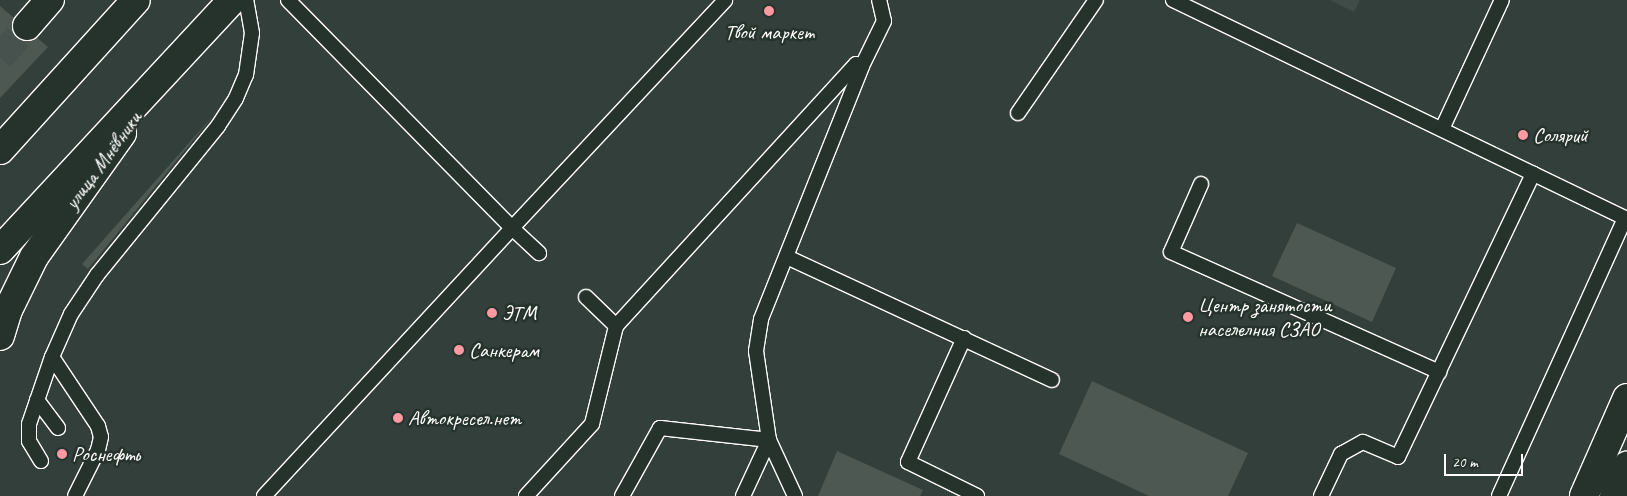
<!DOCTYPE html>
<html>
<head>
<meta charset="utf-8">
<style>
	body { margin:0 }
	#map { position:relative; width:1627px; height:496px; overflow:hidden; background:#333f3a; font-family:Caveat,sans-serif }
	div>[style] { position:absolute }
	.built>* { inset:0; background:#404c47 }
	.green>* { inset:0; background:#4d5853 }
	.secondary-tunnel>* { height:28px; margin-top:-14px; transform-origin:0; background:repeating-linear-gradient(90deg,#47524e 0 28px,transparent 0 42px) }
	.roads { filter:drop-shadow(1px 0 #fff) drop-shadow(-1px 0 #fff) drop-shadow(0 1px #fff) drop-shadow(0 -1px #fff) }
	.lane>* { height:14px; margin:-7px; padding:0 7px; transform-origin:7px; border-radius:7px; background:#26332d }
	.secondary>* { height:28px; margin:-14px; padding:0 14px; transform-origin:14px; border-radius:14px; background:#26332d }
	.primary>* { height:28px; margin:-14px; padding:0 14px; transform-origin:14px; border-radius:14px; background:#26332d }
	.dots>* { width:14px; height:14px; translate:-50% -50%; box-sizing:border-box; border:2px solid #26332d; border-radius:50% }
	span { translate:-50% -50%; white-space:nowrap; text-align:center; line-height:1.15; -webkit-text-stroke:5px #26332d; paint-order:stroke }
	.poi-label { font-size:21px; color:#fff }
	.left { translate:0 -50%; text-align:left }
	.street-label { font-size:21px; color:#fff }
	.scale { position:absolute; left:1444px; top:454px; width:79px; height:22px; box-sizing:border-box; border:2px solid #fff; border-top:0; padding-left:6px; font-size:15px; line-height:18px; white-space:nowrap; color:#fff; -webkit-text-stroke:4px #26332d; paint-order:stroke }
</style>
</head>
<body>
<div id="map">
	<div class="built">
		<i style="clip-path:polygon(1330px 0,1360px 0,1354px 12px)"></i>
	</div>
	<div class="green">
		<i style="clip-path:polygon(0 6px,48px 47px,0 98px)"></i>
		<i style="clip-path:polygon(218px 110px,88px 269px,82px 264px)"></i>
		<i style="clip-path:polygon(1297px 223px,1396px 268px,1372px 322px,1272px 276px)"></i>
		<i style="clip-path:polygon(1092px 381px,1248px 453px,1228px 496px,1149px 496px,1059px 454px)"></i>
		<i style="clip-path:polygon(837px 451px,923px 490px,920px 496px,818px 496px)"></i>
	</div>
	<div class="secondary-tunnel">
		<i style="left:0;top:58px;width:42px;rotate:-49.8deg"></i>
	</div>
	<div class="roads">
		<div class="lane">
			<i style="left:288px;top:0;width:320px;rotate:45.5deg"></i>
			<i style="left:512px;top:228px;width:312px;rotate:-46.9deg"></i>
			<i style="left:1173px;top:0;width:504px;rotate:25.75deg"></i>
			<i style="left:1018px;top:113px;width:137px;rotate:-55.4deg"></i>
			<i style="left:1442px;top:129px;width:142px;rotate:-65.1deg"></i>
			<i style="left:1201px;top:184px;width:74px;rotate:113.8deg"></i>
			<i style="left:1171px;top:252px;width:294px;rotate:24.1deg"></i>
			<i style="left:787px;top:257px;width:292px;rotate:24.9deg"></i>
			<i style="left:586px;top:297px;width:42px;rotate:44deg"></i>
			<i style="left:964px;top:338px;width:136px;rotate:114.3deg"></i>
			<i style="left:908px;top:462px;width:77px;rotate:26.2deg"></i>
			<i style="left:52px;top:357px;width:83px;rotate:56.3deg"></i>
			<i style="left:98px;top:426px;width:11px;rotate:75deg"></i>
			<i style="left:101px;top:437px;width:13px;rotate:103deg"></i>
			<i style="left:98px;top:450px;width:51px;rotate:116.6deg"></i>
			<i style="left:37px;top:400px;width:35px;rotate:53deg"></i>
			<i style="left:41px;top:461px;width:23px;rotate:-121deg"></i>
			<i style="left:29px;top:441px;width:17px;rotate:-90deg"></i>
			<i style="left:29px;top:424px;width:71px;rotate:-71.1deg"></i>
			<i style="left:52px;top:357px;width:47px;rotate:-66.2deg"></i>
			<i style="left:71px;top:314px;width:47px;rotate:-56.3deg"></i>
			<i style="left:97px;top:275px;width:192px;rotate:-50.9deg"></i>
			<i style="left:218px;top:126px;width:33px;rotate:-57deg"></i>
			<i style="left:236px;top:98px;width:25px;rotate:-67deg"></i>
			<i style="left:246px;top:75px;width:42px;rotate:-81.9deg"></i>
			<i style="left:252px;top:33px;width:34px;rotate:-100deg"></i>
			<i style="left:264px;top:496px;width:365px;rotate:-47.2deg"></i>
			<i style="left:512px;top:228px;width:37px;rotate:43deg"></i>
			<i style="left:526px;top:496px;width:98px;rotate:-47.5deg"></i>
			<i style="left:592px;top:424px;width:101px;rotate:-76.2deg"></i>
			<i style="left:616px;top:326px;width:355px;rotate:-47.5deg"></i>
			<i style="left:856px;top:64px;width:6px;rotate:18deg"></i>
			<i style="left:622px;top:496px;width:78px;rotate:-60.8deg"></i>
			<i style="left:660px;top:428px;width:110px;rotate:6.3deg"></i>
			<i style="left:769px;top:440px;width:62px;rotate:114.9deg"></i>
			<i style="left:795px;top:496px;width:62px;rotate:-114.9deg"></i>
			<i style="left:769px;top:440px;width:90px;rotate:-98.3deg"></i>
			<i style="left:756px;top:351px;width:32px;rotate:-81deg"></i>
			<i style="left:761px;top:319px;width:272px;rotate:-68.2deg"></i>
			<i style="left:862px;top:66px;width:50px;rotate:-63.9deg"></i>
			<i style="left:884px;top:21px;width:22px;rotate:-103deg"></i>
			<i style="left:1321px;top:496px;width:47px;rotate:-64.5deg"></i>
			<i style="left:1341px;top:454px;width:25px;rotate:-29deg"></i>
			<i style="left:1363px;top:442px;width:38px;rotate:23deg"></i>
			<i style="left:1398px;top:457px;width:314px;rotate:-64.5deg"></i>
			<i style="left:1499px;top:496px;width:305px;rotate:-65.6deg"></i>
		</div>
		<div class="secondary">
			<i style="left:27px;top:26px;width:35px;rotate:-49deg"></i>
			<i style="left:0;top:336px;width:27px;rotate:-73deg"></i>
			<i style="left:8px;top:310px;width:59px;rotate:-63.9deg"></i>
			<i style="left:34px;top:257px;width:152px;rotate:-54.6deg"></i>
			<i style="left:1584px;top:496px;width:107px;rotate:-66.3deg"></i>
			<i style="left:1614px;top:496px;width:33px;rotate:-67deg"></i>
		</div>
		<div class="primary">
			<i style="left:0;top:150px;width:202px;rotate:-47.8deg"></i>
			<i style="left:0;top:250px;width:341px;rotate:-47.1deg"></i>
		</div>
	</div>
	<div class="dots">
		<i style="left:769px;top:11px;background:#ff9aa2"></i>
		<i style="left:1523px;top:135px;background:#ff9aa2"></i>
		<i style="left:492px;top:313px;background:#ff9aa2"></i>
		<i style="left:1188px;top:317px;background:#ff9aa2"></i>
		<i style="left:459px;top:350px;background:#ff9aa2"></i>
		<i style="left:398px;top:418px;background:#ff9aa2"></i>
		<i style="left:62px;top:454px;background:#ff9aa2"></i>
	</div>
	<div class="poi-label">
		<span style="left:769px;top:32px">Твой маркет</span>
		<span class="left" style="left:1533px;top:135px">Солярий</span>
		<span class="left" style="left:1198px;top:317px">Центр занятости<br>населелния СЗАО</span>
		<span class="left" style="left:502px;top:313px">ЭТМ</span>
		<span class="left" style="left:469px;top:350px">Санкерам</span>
		<span class="left" style="left:408px;top:418px">Автокресел.нет</span>
		<span class="left" style="left:72px;top:454px">Роснефть</span>
	</div>
	<div class="street-label">
		<span style="left:103px;top:160px;rotate:-54deg">улица Мнёвники</span>
	</div>
	<div class="scale">20 m</div>
</div>
</body>
</html>
